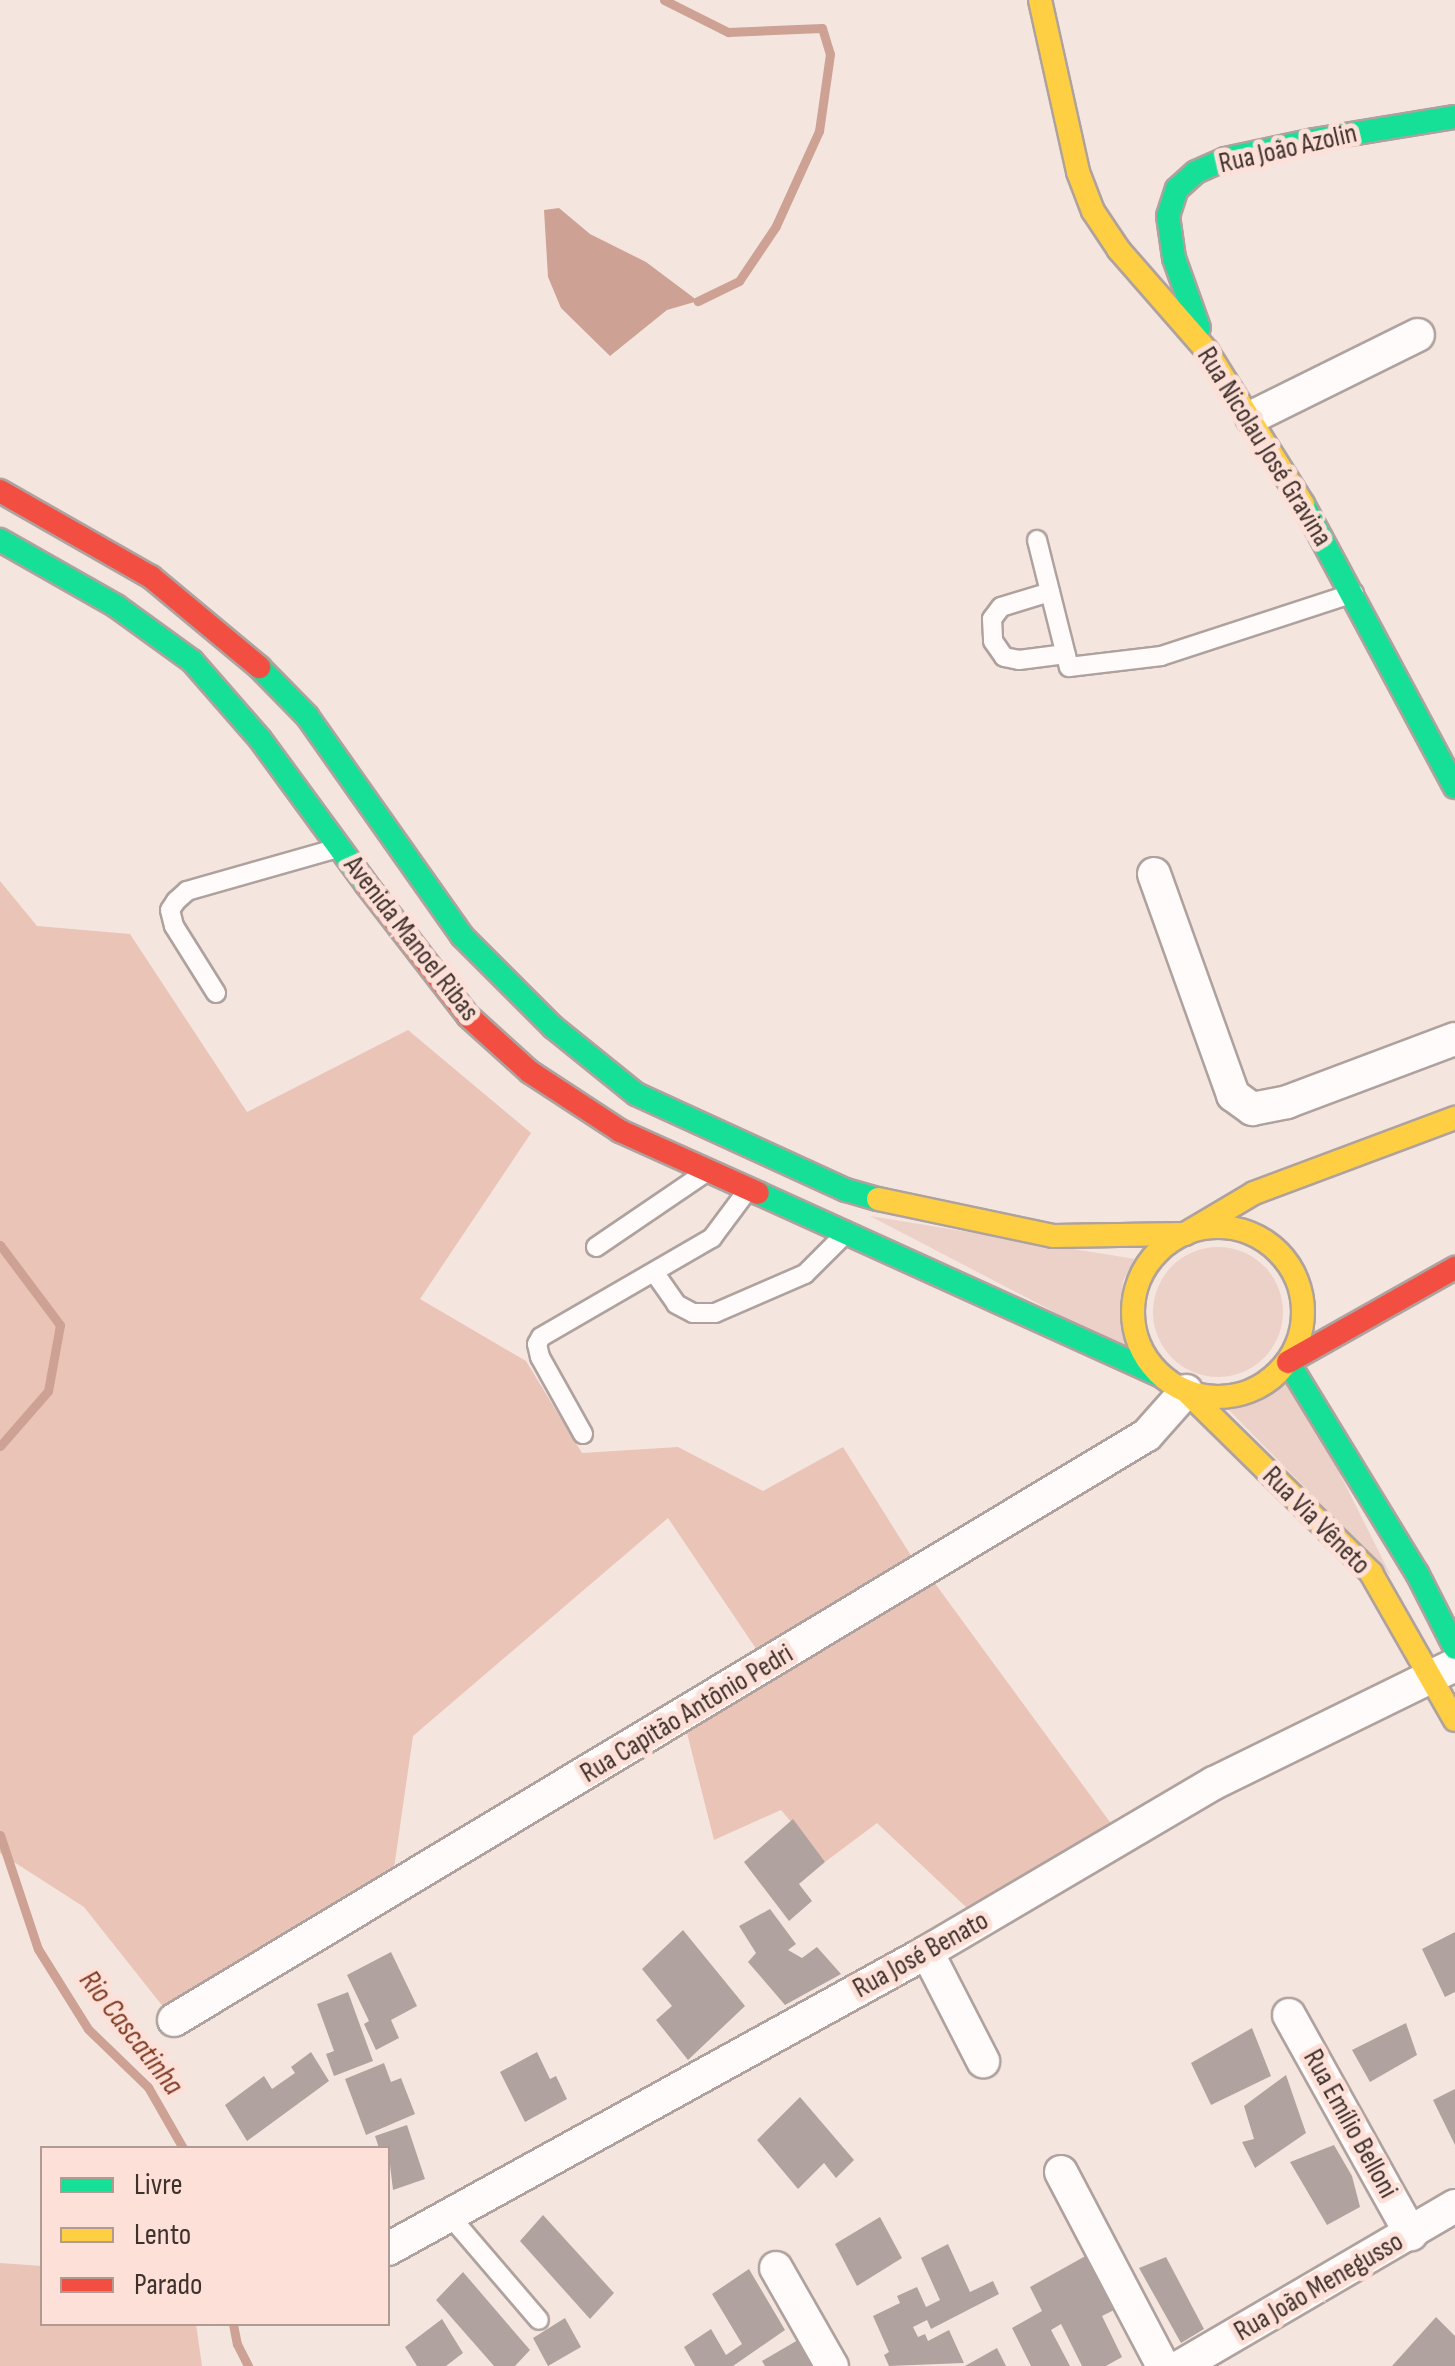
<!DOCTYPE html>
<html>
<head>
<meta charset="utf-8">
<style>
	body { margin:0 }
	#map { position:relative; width:1455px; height:2366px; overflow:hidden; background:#f5e5df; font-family:"Sofia Sans Condensed",sans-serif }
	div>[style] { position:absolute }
	.green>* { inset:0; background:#ecd1c8 }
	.round { border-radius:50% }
	.forest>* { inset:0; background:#eac4b7 }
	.water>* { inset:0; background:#cda294 }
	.stream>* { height:9px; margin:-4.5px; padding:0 4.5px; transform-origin:4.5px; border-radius:4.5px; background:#cda294 }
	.building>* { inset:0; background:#b0a39f }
	.roads { filter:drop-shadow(2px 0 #afa29e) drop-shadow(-2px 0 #afa29e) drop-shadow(0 2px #afa29e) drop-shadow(0 -2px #afa29e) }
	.lane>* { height:18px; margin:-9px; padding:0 9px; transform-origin:9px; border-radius:9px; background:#fefbfa }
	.street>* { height:32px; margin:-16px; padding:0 16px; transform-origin:16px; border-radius:16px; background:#fefbfa }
	.fast>* { height:22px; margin:-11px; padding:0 11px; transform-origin:11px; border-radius:11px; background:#16e098 }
	.slow>* { height:22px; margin:-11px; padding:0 11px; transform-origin:11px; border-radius:11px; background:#ffcf43 }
	.slow>.ring { margin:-11px; padding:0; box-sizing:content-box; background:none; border:22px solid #ffcf43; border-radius:50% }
	.jam>* { height:22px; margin:-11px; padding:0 11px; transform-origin:11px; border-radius:11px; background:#f24e42 }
	span { translate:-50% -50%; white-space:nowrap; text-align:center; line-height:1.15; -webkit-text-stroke:10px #fde0d7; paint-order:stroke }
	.street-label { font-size:28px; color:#3f322d }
	.water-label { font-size:30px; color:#813c25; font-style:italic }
	.legend { position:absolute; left:40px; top:2146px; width:350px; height:180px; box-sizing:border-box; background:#fde0d7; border:2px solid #b19a93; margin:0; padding:12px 18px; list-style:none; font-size:30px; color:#3f322d }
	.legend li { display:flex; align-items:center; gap:20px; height:50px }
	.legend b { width:50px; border:2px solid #b19a93 }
</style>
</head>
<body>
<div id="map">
	<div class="green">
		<i style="clip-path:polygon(870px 1216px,1135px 1259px,1123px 1281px,1121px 1309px,1129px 1351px)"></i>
		<i class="round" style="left:1153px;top:1247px;width:130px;height:130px"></i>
		<i style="clip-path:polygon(1293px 1380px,1391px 1576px,1225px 1406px)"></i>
	</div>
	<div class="forest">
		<i style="clip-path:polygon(0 881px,37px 926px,130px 934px,247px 1112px,408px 1030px,531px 1133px,420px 1299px,526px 1361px,582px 1453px,678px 1447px,763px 1491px,843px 1447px,920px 1570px,765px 1662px,668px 1518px,413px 1736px,391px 1889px,172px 2018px,84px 1907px,0 1853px)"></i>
		<i style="clip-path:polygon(931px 1578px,1115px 1829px,966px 1907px,877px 1823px,825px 1862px,781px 1810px,714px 1840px,685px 1725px)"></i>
		<i style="clip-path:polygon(0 2263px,42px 2266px,42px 2324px,196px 2324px,202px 2366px,0 2366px)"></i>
	</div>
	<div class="water">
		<i style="clip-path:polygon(559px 208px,590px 234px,646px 262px,698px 301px,667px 310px,610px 356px,561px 308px,548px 277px,544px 210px)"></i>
	</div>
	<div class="stream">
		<i style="left:664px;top:0;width:72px;rotate:26.6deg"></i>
		<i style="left:728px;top:32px;width:94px;rotate:-2.4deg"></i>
		<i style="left:822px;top:28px;width:27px;rotate:73deg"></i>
		<i style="left:830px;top:54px;width:78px;rotate:98.1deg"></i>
		<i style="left:819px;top:131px;width:104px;rotate:114.4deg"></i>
		<i style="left:776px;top:226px;width:66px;rotate:123.9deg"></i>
		<i style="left:739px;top:281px;width:46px;rotate:154deg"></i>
		<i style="left:0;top:1245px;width:100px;rotate:53.1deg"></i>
		<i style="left:60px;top:1325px;width:67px;rotate:100.3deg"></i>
		<i style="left:48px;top:1391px;width:73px;rotate:131.1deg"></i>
		<i style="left:0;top:1835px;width:120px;rotate:71.6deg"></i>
		<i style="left:38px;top:1949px;width:94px;rotate:58deg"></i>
		<i style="left:88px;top:2029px;width:83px;rotate:44deg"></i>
		<i style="left:148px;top:2087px;width:70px;rotate:60.2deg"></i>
		<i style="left:233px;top:2324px;width:20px;rotate:79deg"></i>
		<i style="left:237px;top:2344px;width:25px;rotate:63deg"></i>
	</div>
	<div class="building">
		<i style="clip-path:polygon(793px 1819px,825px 1862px,799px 1884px,812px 1901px,789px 1921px,744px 1862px)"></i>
		<i style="clip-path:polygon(770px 1909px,796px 1944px,788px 1950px,802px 1958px,817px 1947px,841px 1974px,785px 2005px,748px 1962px,756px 1953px,739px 1926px)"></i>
		<i style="clip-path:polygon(683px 1930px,745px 2006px,688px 2060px,656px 2020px,672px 2006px,642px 1969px)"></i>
		<i style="clip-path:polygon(1455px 1932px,1455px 1992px,1445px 1997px,1422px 1949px)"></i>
		<i style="clip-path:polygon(391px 1952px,417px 2006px,391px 2020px,399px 2038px,376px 2050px,364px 2024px,369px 2021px,347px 1975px)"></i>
		<i style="clip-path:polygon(348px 1992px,373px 2061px,334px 2076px,326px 2054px,334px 2051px,317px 2004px)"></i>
		<i style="clip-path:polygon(1406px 2023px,1417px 2055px,1370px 2082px,1352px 2050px)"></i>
		<i style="clip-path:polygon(1252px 2028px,1271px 2076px,1211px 2105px,1191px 2063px)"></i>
		<i style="clip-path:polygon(311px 2052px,329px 2081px,247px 2141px,225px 2105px,264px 2076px,272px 2089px,295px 2073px,291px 2067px)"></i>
		<i style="clip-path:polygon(537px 2052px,550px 2079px,556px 2076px,567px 2099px,525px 2122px,500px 2072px)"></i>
		<i style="clip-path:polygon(384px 2063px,391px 2082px,401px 2078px,415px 2114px,366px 2135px,345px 2079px)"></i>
		<i style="clip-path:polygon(1286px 2075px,1306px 2133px,1255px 2168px,1242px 2142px,1254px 2139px,1244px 2106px)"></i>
		<i style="clip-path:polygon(1455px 2089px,1455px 2145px,1433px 2100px)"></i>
		<i style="clip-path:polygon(800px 2097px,854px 2160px,836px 2178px,824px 2163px,798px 2189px,757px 2140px)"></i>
		<i style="clip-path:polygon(407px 2125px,425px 2179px,393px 2190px,388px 2148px,379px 2148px,375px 2136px)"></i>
		<i style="clip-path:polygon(1334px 2145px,1352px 2176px,1360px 2207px,1327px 2225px,1290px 2162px)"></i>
		<i style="clip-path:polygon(543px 2215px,614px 2293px,590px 2319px,520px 2241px)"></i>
		<i style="clip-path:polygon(880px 2217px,902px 2258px,857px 2286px,835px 2244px)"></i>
		<i style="clip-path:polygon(948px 2244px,970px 2292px,993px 2281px,999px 2294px,931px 2329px,927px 2320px,913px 2327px,918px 2337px,925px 2334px,928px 2341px,949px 2330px,964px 2363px,889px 2366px,884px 2355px,889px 2352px,873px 2316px,900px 2303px,897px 2296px,917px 2287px,926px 2307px,940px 2300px,921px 2258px)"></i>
		<i style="clip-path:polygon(1089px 2254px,1116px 2309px,1102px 2316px,1122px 2357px,1106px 2366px,1082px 2366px,1061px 2324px,1051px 2330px,1070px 2366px,1031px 2366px,1012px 2328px,1042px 2311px,1030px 2287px)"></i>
		<i style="clip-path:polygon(1166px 2257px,1204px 2329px,1181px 2343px,1139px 2268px)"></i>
		<i style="clip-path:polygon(749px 2269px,785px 2330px,733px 2366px,695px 2366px,684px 2347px,711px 2329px,726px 2355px,742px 2344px,712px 2294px)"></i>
		<i style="clip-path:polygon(463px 2272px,530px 2350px,515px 2366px,494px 2366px,436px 2300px)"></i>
		<i style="clip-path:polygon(1436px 2317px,1455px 2336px,1455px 2366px,1392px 2366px)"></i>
		<i style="clip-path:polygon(565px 2318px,581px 2347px,548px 2366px,533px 2338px)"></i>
		<i style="clip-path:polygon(442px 2319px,463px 2353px,446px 2366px,417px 2366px,405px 2347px)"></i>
		<i style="clip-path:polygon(798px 2340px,812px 2366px,765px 2366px,762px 2361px)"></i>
		<i style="clip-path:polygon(997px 2348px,1006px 2366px,965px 2366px)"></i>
	</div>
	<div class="roads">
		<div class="lane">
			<i style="left:1037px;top:540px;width:131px;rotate:75.9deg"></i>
			<i style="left:1069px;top:667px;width:93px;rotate:-6.8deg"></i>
			<i style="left:1161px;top:656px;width:203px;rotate:-18.1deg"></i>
			<i style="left:1050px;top:592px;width:51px;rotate:163deg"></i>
			<i style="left:1001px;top:607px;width:15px;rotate:127deg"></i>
			<i style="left:992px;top:619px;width:22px;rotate:87deg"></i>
			<i style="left:993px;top:641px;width:19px;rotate:55deg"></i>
			<i style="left:1004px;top:657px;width:15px;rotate:11deg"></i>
			<i style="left:1019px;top:660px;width:47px;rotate:-7.3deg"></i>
			<i style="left:216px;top:993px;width:79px;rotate:-122.1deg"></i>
			<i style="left:174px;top:926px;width:16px;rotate:-104deg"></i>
			<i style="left:170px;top:910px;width:11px;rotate:-56deg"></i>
			<i style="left:176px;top:901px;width:15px;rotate:-42deg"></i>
			<i style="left:187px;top:891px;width:153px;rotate:-15.9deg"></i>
			<i style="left:596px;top:1247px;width:128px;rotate:-34.2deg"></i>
			<i style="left:654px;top:1272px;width:39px;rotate:55deg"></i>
			<i style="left:676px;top:1304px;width:19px;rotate:28deg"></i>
			<i style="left:693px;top:1313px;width:22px"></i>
			<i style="left:715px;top:1313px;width:98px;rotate:-23.4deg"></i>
			<i style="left:805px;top:1274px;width:54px;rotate:-45deg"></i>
			<i style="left:583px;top:1434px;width:88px;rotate:-119.2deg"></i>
			<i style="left:540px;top:1357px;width:13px;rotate:-103deg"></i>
			<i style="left:537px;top:1344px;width:8px;rotate:-60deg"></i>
			<i style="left:541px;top:1337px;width:198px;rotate:-30.1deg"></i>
			<i style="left:712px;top:1238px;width:59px;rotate:-53.3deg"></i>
			<i style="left:449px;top:2215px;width:138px;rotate:49.4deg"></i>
		</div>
		<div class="street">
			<i style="left:1252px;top:417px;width:185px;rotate:-26.3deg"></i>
			<i style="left:1154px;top:874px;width:235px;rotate:70.3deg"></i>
			<i style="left:1233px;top:1095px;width:24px;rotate:36deg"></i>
			<i style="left:1252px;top:1109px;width:36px;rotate:-11deg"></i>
			<i style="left:1287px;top:1102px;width:179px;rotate:-20.6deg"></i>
			<i style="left:927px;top:1952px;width:123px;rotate:62.8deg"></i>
			<i style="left:1289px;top:2015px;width:251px;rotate:60.9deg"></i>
			<i style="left:174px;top:2020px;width:1135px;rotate:-31.02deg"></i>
			<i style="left:1147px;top:1435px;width:59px;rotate:-48.4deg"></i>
			<i style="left:1061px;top:2172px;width:219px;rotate:62.3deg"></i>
			<i style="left:388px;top:2249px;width:615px;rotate:-28.86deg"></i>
			<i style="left:927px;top:1952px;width:333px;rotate:-30.5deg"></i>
			<i style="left:1214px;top:1783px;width:262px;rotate:-26.1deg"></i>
			<i style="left:776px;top:2268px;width:113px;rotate:60.3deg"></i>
			<i style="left:1181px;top:2366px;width:317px;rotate:-30.3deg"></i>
		</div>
		<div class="fast">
			<i style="left:1199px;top:328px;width:74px;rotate:-109.7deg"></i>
			<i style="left:1174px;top:258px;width:42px;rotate:-98.1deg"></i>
			<i style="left:1168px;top:216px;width:28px;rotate:-72deg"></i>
			<i style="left:1177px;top:189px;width:25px;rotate:-42deg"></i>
			<i style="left:1196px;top:172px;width:32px;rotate:-24deg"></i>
			<i style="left:1225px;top:159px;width:91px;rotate:-12.1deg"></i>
			<i style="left:1314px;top:140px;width:143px;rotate:-9.3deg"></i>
			<i style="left:1303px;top:504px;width:321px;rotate:61.8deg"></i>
			<i style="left:0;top:540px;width:133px;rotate:29.6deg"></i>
			<i style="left:116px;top:606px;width:94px;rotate:35.9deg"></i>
			<i style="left:192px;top:661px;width:103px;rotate:48.9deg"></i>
			<i style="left:260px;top:739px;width:180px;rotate:53.8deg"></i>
			<i style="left:259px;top:667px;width:69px;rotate:45.6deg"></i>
			<i style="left:307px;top:716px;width:269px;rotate:54.8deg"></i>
			<i style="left:462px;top:936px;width:129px;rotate:45deg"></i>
			<i style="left:553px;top:1027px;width:107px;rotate:38.9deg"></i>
			<i style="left:636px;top:1094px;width:231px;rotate:24.6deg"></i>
			<i style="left:846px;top:1190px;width:33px;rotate:16deg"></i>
			<i style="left:758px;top:1193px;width:443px;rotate:24.4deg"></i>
			<i style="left:1288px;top:1362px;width:247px;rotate:58.6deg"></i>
			<i style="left:1417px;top:1573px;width:84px;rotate:63.1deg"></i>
		</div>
		<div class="slow">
			<i style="left:1040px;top:0;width:176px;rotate:77.5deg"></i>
			<i style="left:1078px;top:172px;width:42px;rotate:69deg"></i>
			<i style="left:1093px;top:211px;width:47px;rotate:56.3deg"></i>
			<i style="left:1119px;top:250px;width:134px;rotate:48.9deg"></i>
			<i style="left:1207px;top:351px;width:181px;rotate:57.9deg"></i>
			<i style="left:878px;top:1199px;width:179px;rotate:11.9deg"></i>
			<i style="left:1053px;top:1236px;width:132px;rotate:-0.9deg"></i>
			<i style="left:1185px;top:1234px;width:80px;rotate:-30.7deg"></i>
			<i style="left:1254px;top:1193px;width:215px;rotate:-20.5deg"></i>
			<i class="ring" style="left:1133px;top:1227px;width:148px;height:148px"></i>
			<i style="left:1186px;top:1391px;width:260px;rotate:44.5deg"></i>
			<i style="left:1371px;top:1573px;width:169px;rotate:60.3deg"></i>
		</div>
		<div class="jam">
			<i style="left:0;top:491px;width:174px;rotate:29.7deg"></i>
			<i style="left:151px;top:577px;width:141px;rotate:39.8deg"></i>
			<i style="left:366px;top:884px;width:167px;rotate:52.3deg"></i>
			<i style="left:468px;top:1016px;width:84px;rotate:42.1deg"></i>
			<i style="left:530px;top:1072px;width:108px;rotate:33.2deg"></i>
			<i style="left:620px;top:1131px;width:151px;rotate:24.2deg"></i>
			<i style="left:1288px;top:1362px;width:192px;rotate:-29.4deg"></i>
		</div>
	</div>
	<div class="street-label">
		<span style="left:1288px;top:149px;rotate:-13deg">Rua João Azolin</span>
		<span style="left:1264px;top:447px;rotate:58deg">Rua Nicolau José Gravina</span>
		<span style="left:411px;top:939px;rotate:52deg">Avenida Manoel Ribas</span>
		<span style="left:1316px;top:1521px;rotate:45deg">Rua Via Vêneto</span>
		<span style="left:687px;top:1714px;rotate:-31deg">Rua Capitão Antônio Pedri</span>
		<span style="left:921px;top:1955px;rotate:-29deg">Rua José Benato</span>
		<span style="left:1350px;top:2124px;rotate:61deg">Rua Emílio Belloni</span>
		<span style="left:1319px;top:2287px;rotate:-30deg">Rua João Menegusso</span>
	</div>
	<div class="water-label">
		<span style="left:131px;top:2033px;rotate:52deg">Rio Cascatinha</span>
	</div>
	<ul class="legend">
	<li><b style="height:12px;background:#16e098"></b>Livre</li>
	<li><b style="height:12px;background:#ffcf43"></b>Lento</li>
	<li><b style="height:12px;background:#f24e42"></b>Parado</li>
	</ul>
</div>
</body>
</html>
